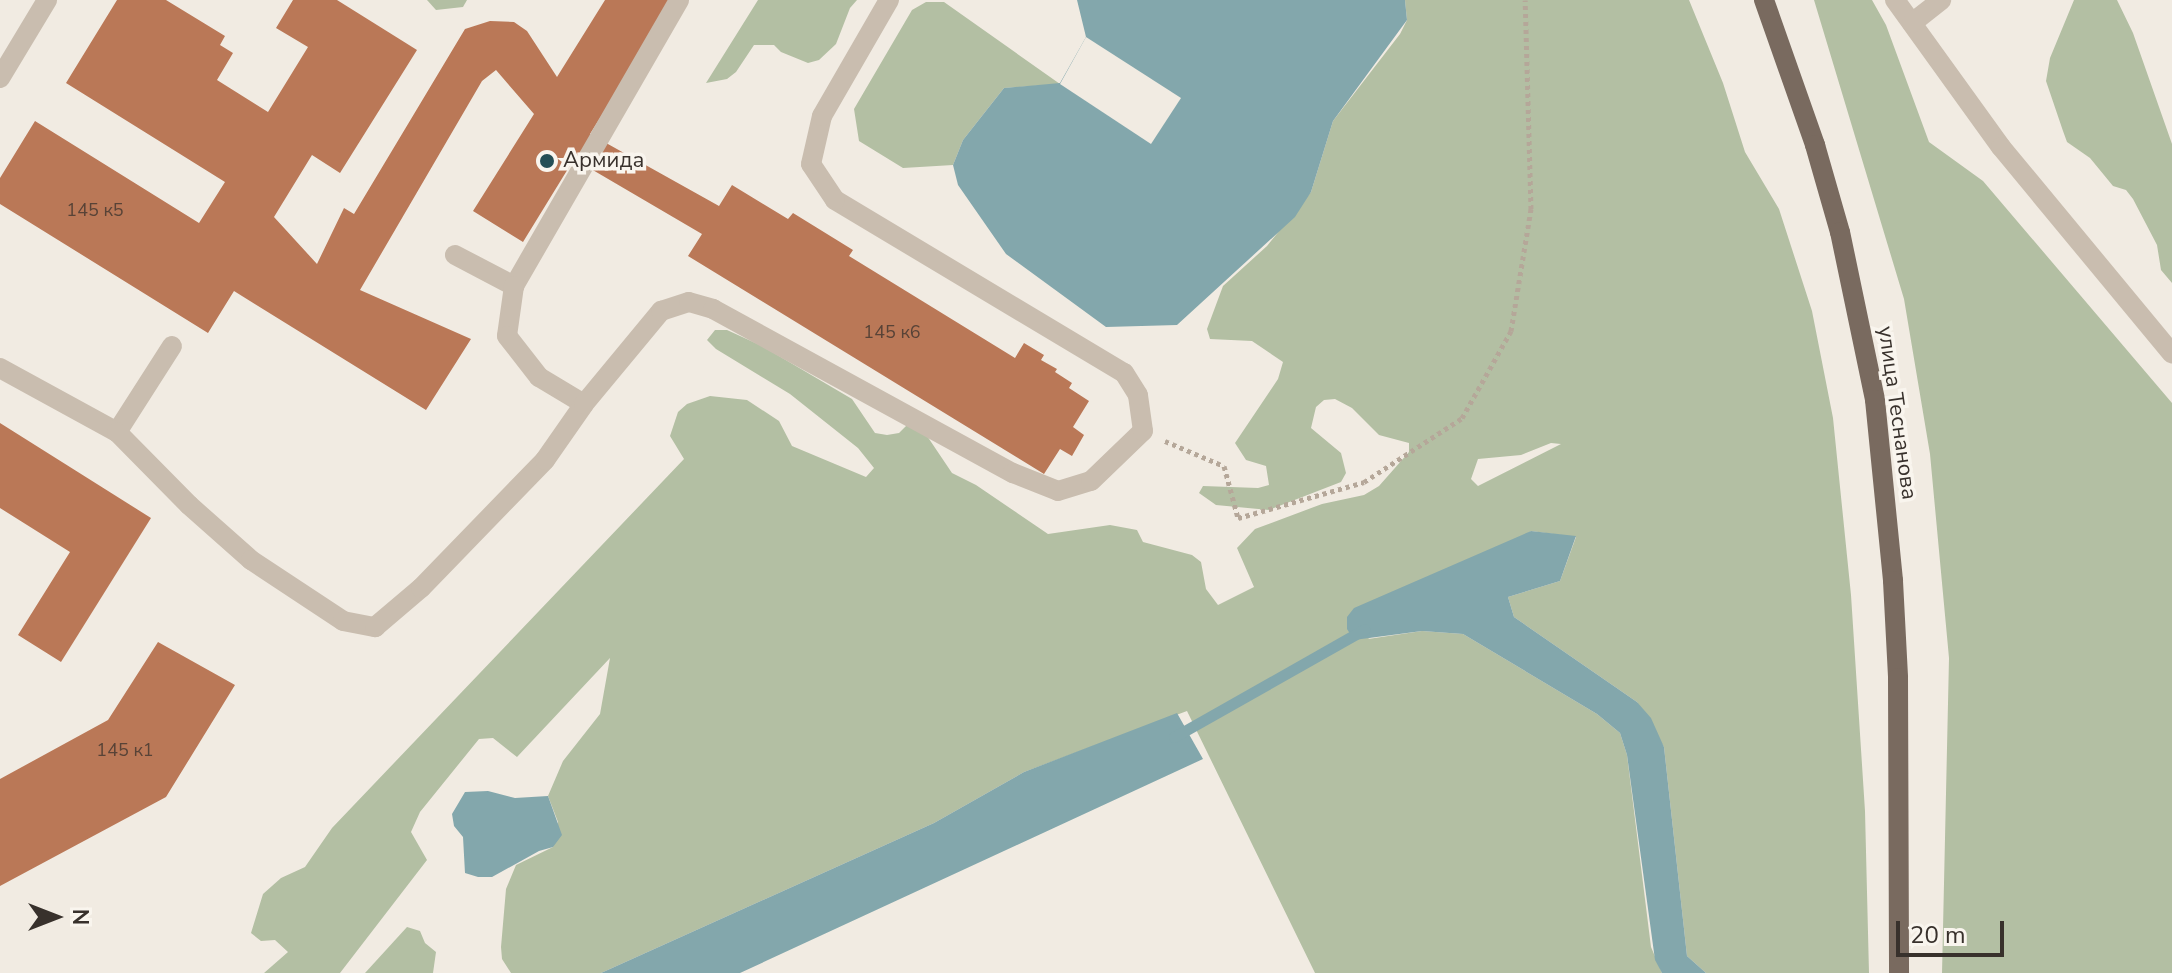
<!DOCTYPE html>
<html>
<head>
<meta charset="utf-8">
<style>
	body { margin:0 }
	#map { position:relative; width:2172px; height:973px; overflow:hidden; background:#f1ebe2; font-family:"Nunito Sans",sans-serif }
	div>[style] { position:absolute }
	.green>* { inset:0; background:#b3bfa3 }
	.water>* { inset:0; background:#83a7ac }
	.pier>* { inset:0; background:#f1ebe2 }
	.stream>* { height:11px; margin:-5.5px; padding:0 5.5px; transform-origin:5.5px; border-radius:5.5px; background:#83a7ac }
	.building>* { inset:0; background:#ba7857 }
	.path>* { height:5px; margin-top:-2.5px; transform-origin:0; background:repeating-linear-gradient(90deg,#b5a799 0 4px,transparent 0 8px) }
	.minor>* { height:20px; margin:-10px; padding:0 10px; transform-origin:10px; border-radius:10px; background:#c9bdaf }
	.major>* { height:20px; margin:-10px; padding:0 10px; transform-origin:10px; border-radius:10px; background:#796a5f }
	.dots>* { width:22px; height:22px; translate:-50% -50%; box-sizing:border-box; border:4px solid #f9f5ee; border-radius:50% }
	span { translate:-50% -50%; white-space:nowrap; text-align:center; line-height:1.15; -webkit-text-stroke:7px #f9f5ee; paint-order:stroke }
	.number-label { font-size:18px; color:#584337 }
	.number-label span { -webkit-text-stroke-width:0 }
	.poi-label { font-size:22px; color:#38312c }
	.left { translate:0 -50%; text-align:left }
	.street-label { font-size:22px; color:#38312c }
	.north { position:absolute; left:16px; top:877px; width:80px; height:80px; -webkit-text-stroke:6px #f9f5ee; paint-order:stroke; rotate:90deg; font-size:22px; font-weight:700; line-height:32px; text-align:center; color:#38312c }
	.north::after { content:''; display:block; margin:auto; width:28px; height:36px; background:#38312c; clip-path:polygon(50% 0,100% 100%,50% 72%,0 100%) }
	.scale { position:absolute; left:1896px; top:921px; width:108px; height:36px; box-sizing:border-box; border:4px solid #38312c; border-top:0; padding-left:10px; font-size:24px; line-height:28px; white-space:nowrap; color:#38312c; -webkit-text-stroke:6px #f9f5ee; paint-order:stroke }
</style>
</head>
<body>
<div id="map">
	<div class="green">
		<i style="clip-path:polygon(427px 0,467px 0,463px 7px,436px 10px)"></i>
		<i style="clip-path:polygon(758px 0,857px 0,850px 8px,836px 44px,819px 60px,808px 63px,781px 52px,774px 45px,754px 45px,736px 72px,727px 79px,706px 83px)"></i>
		<i style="clip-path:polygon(evenodd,1405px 0,1689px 0,1723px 83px,1745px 152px,1779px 209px,1812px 311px,1833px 418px,1851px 595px,1865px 811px,1869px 973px,1706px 973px,1687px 956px,1664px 747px,1637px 702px,1514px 617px,1508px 597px,1560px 581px,1576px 537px,1531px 531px,1368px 639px,1422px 631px,1463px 634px,1597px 714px,1620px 733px,1627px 755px,1651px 947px,1662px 973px,1315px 973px,1187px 711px,1024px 772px,934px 823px,601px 973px,511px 973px,502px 959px,501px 947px,506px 889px,516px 865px,553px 847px,558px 822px,548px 796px,563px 761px,600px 714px,610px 658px,517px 757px,493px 738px,479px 739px,420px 812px,411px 832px,427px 860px,340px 973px,264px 973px,288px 952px,275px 940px,261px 941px,251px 933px,263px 894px,281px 878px,305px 867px,332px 828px,684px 459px,670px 436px,678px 412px,687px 404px,710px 396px,747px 400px,779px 421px,792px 446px,866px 477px,874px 468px,858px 448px,790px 394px,716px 349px,707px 340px,715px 330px,727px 330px,762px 346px,852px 399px,875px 433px,887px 435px,899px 433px,908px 424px,921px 427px,952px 473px,976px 485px,1048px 534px,1110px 525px,1137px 530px,1143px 542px,1192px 555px,1201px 562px,1206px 589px,1218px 605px,1254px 587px,1237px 548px,1255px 529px,1322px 504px,1364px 495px,1379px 486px,1409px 452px,1409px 443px,1379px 435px,1352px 408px,1335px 399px,1324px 400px,1316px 407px,1311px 428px,1341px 453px,1346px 473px,1341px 482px,1269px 510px,1216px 505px,1199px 493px,1203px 486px,1258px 488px,1269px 485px,1266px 466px,1246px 460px,1235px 443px,1278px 379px,1283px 362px,1252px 341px,1210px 339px,1207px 329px,1223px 286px,1267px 246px,1311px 192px,1333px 121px,1400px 34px,1407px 20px,1405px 0,1551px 443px,1561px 444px,1478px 486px,1471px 479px,1478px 459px,1521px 455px,1551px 443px)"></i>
		<i style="clip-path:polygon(1814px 0,1872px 0,1886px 25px,1929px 142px,1983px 181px,2172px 403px,2172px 973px,1942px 973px,1949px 658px,1930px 454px,1904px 299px)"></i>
		<i style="clip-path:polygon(2074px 0,2117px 0,2133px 33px,2172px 144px,2172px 283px,2161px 270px,2157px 245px,2133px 199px,2126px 190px,2113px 186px,2090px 158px,2067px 142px,2063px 131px,2046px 81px,2050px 58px)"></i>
		<i style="clip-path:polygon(926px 2px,944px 2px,1060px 84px,1004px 88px,963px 140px,953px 165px,903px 168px,859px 141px,854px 109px,912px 10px)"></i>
		<i style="clip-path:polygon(407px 927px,420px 931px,425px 943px,436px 952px,433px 973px,365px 973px)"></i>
	</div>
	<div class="water">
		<i style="clip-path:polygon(1077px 0,1405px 0,1407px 20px,1333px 121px,1311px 192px,1295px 217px,1177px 325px,1106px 327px,1006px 254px,958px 185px,953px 165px,963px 140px,1004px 88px,1060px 83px,1086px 37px)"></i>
		<i style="clip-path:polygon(1531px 531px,1576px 536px,1560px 581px,1508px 597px,1514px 617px,1637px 702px,1651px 718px,1664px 747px,1687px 956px,1706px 973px,1662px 973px,1655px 960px,1627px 755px,1620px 733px,1597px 714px,1463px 634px,1422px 631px,1354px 640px,1347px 629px,1347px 617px,1354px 608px)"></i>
		<i style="clip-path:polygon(1177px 713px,1203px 759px,740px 973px,601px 973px,934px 823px,1024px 772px)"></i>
		<i style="clip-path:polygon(488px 791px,515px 798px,548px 796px,562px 835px,553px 847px,539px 851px,492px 877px,478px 877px,465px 873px,463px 837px,454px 826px,452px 814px,465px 792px)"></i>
	</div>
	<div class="pier">
		<i style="clip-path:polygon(1086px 37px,1181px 98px,1151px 144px,1060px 84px)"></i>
	</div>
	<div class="stream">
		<i style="left:1174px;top:737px;width:219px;rotate:-29.5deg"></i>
	</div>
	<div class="building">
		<i style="clip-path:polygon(117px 0,166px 0,225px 36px,220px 45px,233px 53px,217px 80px,268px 112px,308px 47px,276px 28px,293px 0,337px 0,417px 50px,340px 173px,312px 155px,274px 217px,317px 264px,344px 208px,354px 214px,465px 29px,490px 21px,514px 22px,527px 31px,557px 77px,605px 0,674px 0,590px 134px,719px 206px,732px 185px,788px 219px,793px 213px,853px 250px,849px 256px,1015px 358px,1024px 343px,1044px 355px,1041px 360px,1057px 369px,1055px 372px,1072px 383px,1069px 388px,1089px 401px,1073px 427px,1084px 435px,1072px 456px,1060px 449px,1044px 474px,688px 256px,702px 234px,574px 159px,523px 242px,473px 211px,534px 114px,496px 70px,482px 81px,360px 290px,471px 339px,426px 410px,234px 291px,208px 333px,0 204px,0 178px,35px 121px,199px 223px,225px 182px,66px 83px)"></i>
		<i style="clip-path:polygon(0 423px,151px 518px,61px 662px,18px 635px,70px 552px,0 508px)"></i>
		<i style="clip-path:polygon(158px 642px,235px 685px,166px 797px,0 886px,0 779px,108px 720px)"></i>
	</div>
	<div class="path">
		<i style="left:1165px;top:441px;width:64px;rotate:23deg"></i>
		<i style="left:1224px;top:466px;width:54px;rotate:74.9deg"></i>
		<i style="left:1238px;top:518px;width:131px;rotate:-15.9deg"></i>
		<i style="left:1364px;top:482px;width:117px;rotate:-33.1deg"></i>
		<i style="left:1462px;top:418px;width:100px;rotate:-60.6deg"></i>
		<i style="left:1511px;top:331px;width:124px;rotate:-80.7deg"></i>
		<i style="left:1531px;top:209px;width:209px;rotate:-91.6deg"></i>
	</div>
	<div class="minor">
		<i style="left:1895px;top:0;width:181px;rotate:54.2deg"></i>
		<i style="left:2001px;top:147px;width:268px;rotate:50.4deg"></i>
		<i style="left:1912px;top:23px;width:37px;rotate:-38deg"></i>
		<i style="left:0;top:78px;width:91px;rotate:-58.9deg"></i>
		<i style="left:455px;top:255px;width:67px;rotate:27.7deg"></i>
		<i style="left:514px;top:286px;width:330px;rotate:-60deg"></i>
		<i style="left:514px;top:286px;width:50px;rotate:98deg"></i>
		<i style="left:507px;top:336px;width:52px;rotate:52deg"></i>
		<i style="left:539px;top:377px;width:52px;rotate:31deg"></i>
		<i style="left:0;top:368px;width:133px;rotate:28.7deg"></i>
		<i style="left:117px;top:432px;width:102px;rotate:-57.4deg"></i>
		<i style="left:117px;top:432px;width:103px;rotate:45.4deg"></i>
		<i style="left:189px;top:505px;width:83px;rotate:41.6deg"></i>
		<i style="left:251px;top:560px;width:110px;rotate:33.5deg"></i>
		<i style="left:343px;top:621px;width:33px;rotate:11deg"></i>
		<i style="left:375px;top:627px;width:60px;rotate:-40.3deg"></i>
		<i style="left:421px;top:588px;width:178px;rotate:-45.9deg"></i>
		<i style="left:545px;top:460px;width:68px;rotate:-55.1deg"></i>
		<i style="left:584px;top:404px;width:121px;rotate:-50.4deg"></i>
		<i style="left:661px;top:311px;width:29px;rotate:-18deg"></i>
		<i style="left:689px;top:302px;width:25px;rotate:16deg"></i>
		<i style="left:713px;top:309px;width:342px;rotate:28.7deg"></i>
		<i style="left:1013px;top:473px;width:48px;rotate:21.8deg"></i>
		<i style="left:1058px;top:491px;width:34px;rotate:-17deg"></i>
		<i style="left:1091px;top:481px;width:72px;rotate:-43.9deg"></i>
		<i style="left:1143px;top:431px;width:36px;rotate:-98deg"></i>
		<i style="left:1138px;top:395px;width:26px;rotate:-122deg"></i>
		<i style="left:1124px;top:373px;width:337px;rotate:-149.1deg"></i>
		<i style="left:835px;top:200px;width:43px;rotate:-123.7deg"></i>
		<i style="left:811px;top:164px;width:49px;rotate:-77.1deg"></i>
		<i style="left:822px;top:116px;width:134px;rotate:-60deg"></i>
	</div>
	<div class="major">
		<i style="left:1764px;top:0;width:154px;rotate:70.6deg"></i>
		<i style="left:1815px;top:145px;width:91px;rotate:74deg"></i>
		<i style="left:1840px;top:232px;width:172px;rotate:78.2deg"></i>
		<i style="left:1875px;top:400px;width:182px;rotate:84.3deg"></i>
		<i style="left:1893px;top:581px;width:97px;rotate:87deg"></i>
		<i style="left:1898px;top:678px;width:295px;rotate:89.8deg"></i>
	</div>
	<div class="dots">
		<i style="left:547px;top:161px;background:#254f56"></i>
	</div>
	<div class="number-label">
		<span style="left:95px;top:210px">145 к5</span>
		<span style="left:892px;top:332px">145 к6</span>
		<span style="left:125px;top:750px">145 к1</span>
	</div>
	<div class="poi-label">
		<span class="left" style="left:563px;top:161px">Армида</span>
	</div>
	<div class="street-label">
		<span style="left:1897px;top:413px;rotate:82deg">улица Теснанова</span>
	</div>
	<div class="north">N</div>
	<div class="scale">20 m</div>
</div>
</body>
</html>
